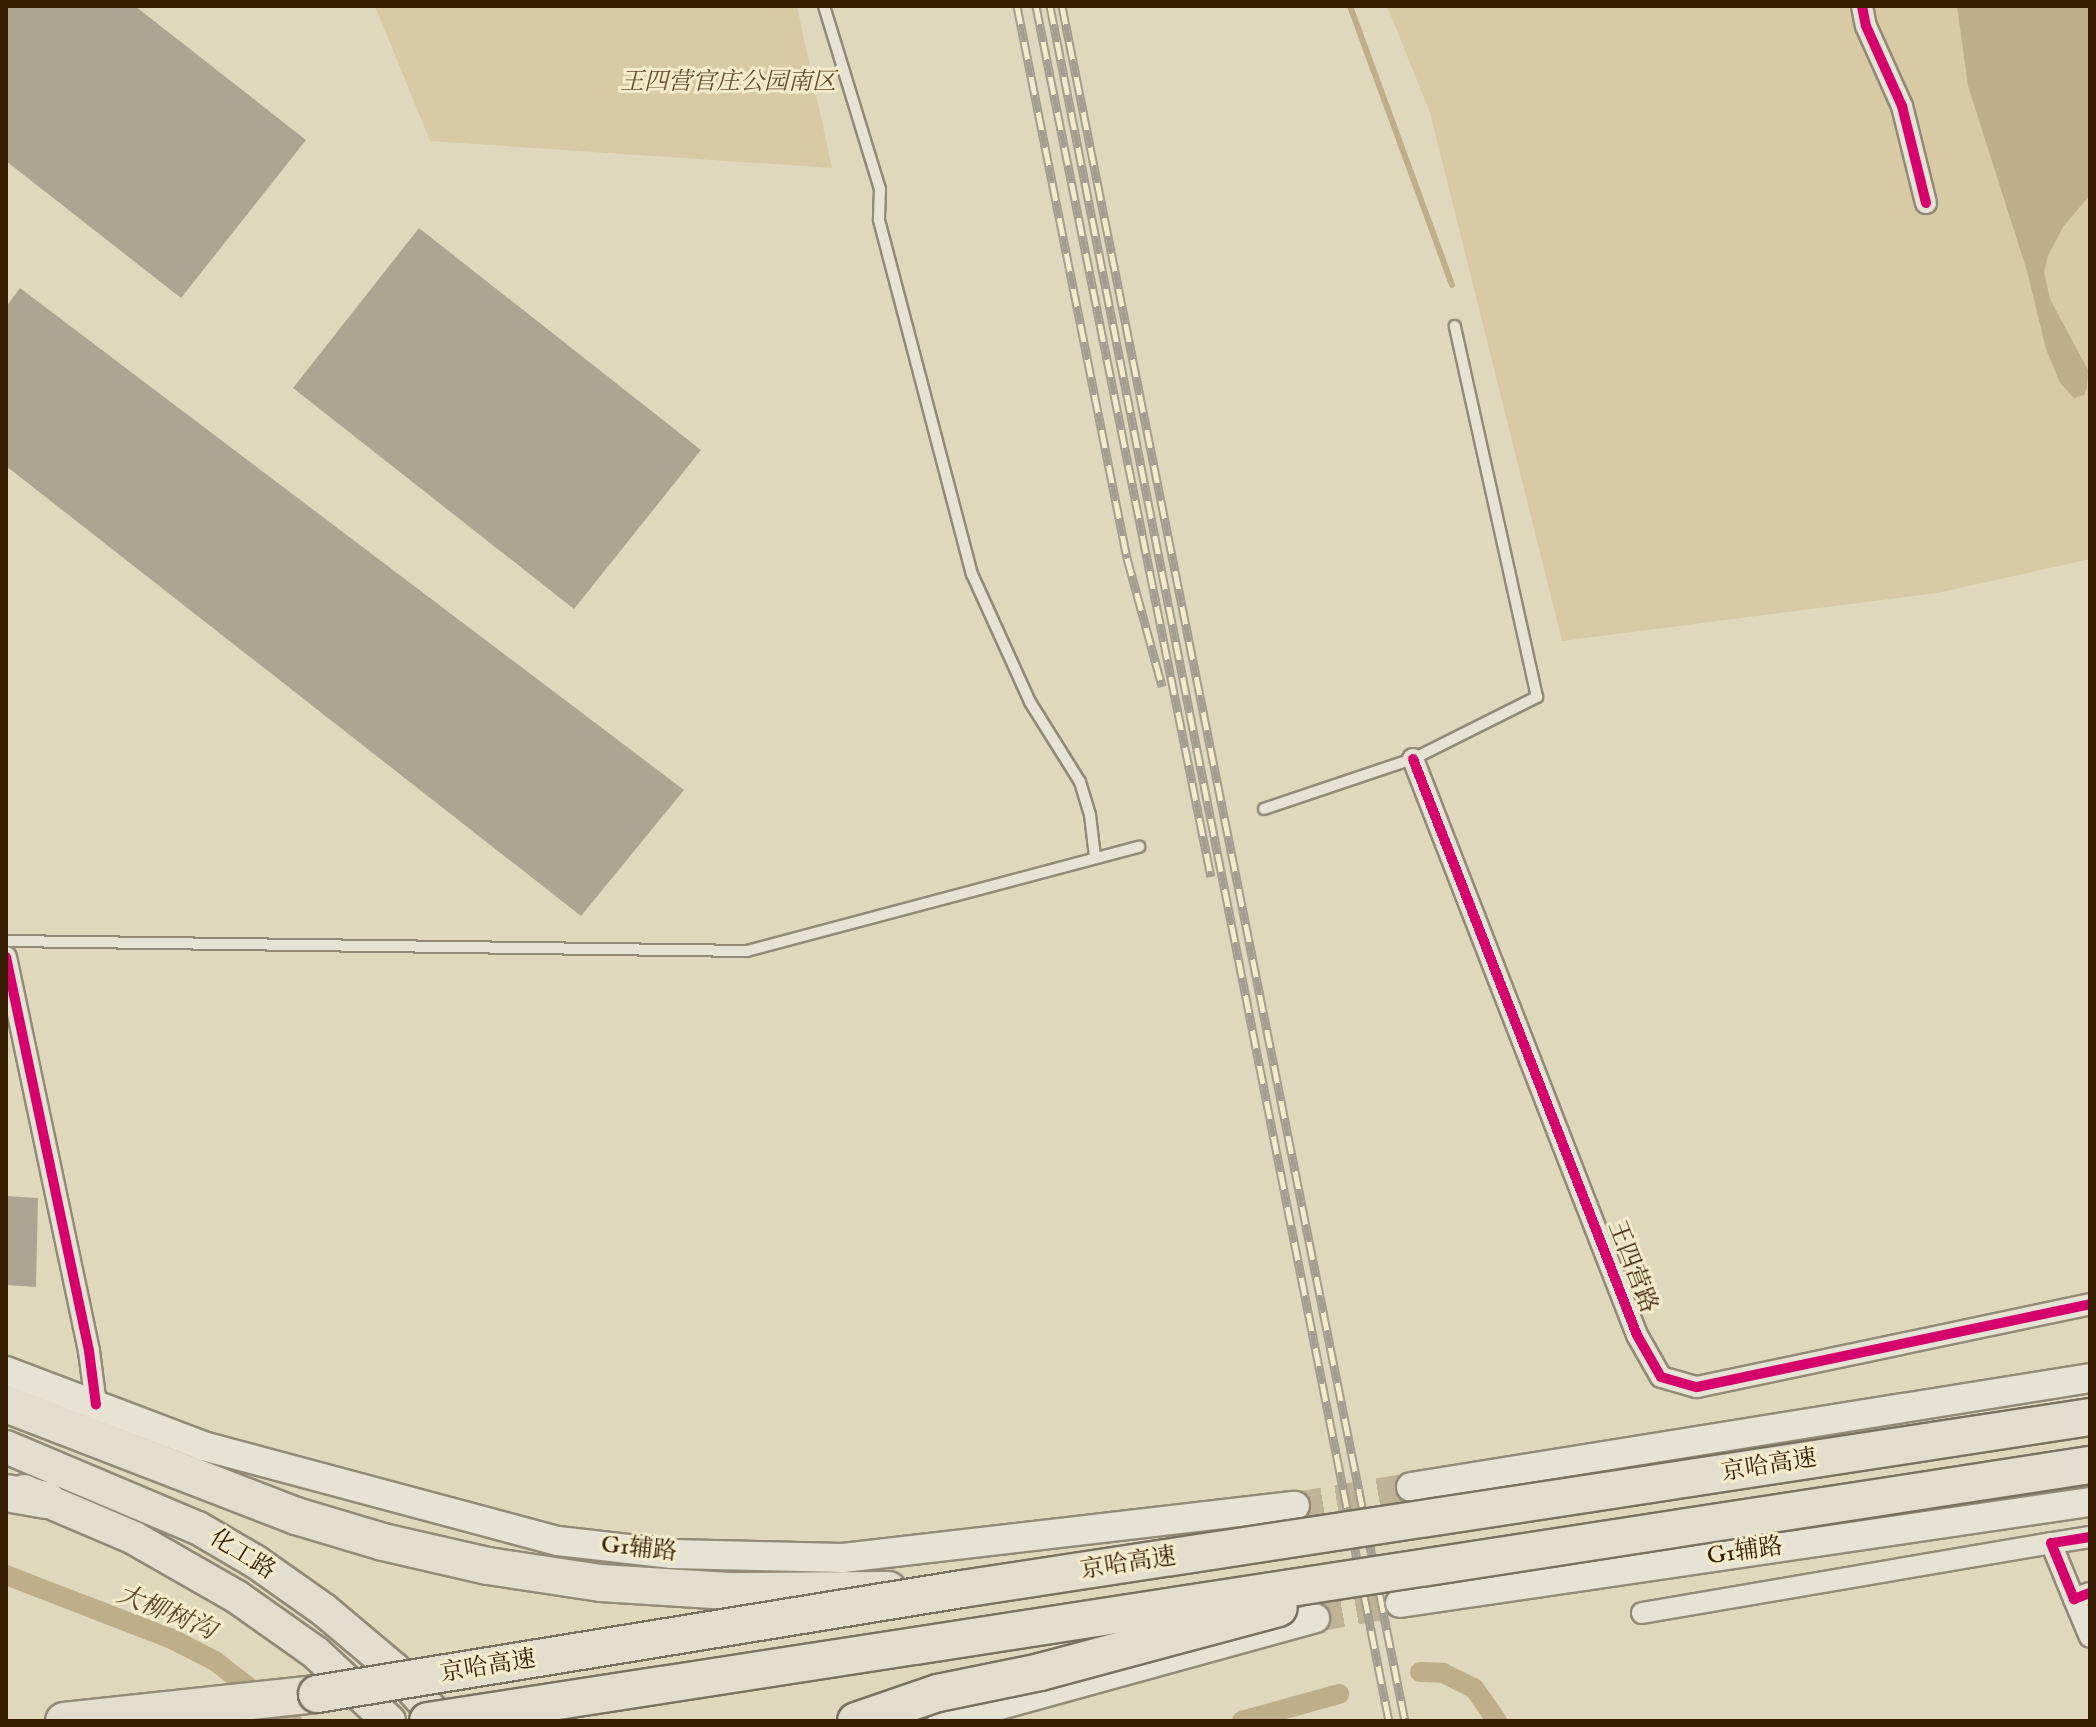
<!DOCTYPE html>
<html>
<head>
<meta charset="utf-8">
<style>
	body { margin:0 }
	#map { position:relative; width:2096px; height:1727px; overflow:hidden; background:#e0d8bd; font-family:"IM FELL English","Noto Serif SC",serif }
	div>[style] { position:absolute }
	.green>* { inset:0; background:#d7caa5 }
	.water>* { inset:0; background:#beaf8a }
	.stream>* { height:6px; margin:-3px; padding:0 3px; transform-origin:3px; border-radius:3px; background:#beaf8a }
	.canal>* { height:20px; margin:-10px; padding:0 10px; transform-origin:10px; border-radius:10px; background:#beaf8a }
	.building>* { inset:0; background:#ada592 }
	.secondary-tunnel>* { height:28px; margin-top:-14px; transform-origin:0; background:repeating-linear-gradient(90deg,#beb397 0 28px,transparent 0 42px) }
	.roads { filter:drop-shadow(2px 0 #928a77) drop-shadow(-2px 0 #928a77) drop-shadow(0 2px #928a77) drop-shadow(0 -2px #928a77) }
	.lane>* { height:10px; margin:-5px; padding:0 5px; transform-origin:5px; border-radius:5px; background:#e6e2d4 }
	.street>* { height:20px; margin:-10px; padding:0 10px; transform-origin:10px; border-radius:10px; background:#e6e2d4 }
	.secondary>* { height:28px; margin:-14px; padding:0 14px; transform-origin:14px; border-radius:14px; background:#e6e2d4 }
	.primary>* { height:32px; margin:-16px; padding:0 16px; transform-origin:16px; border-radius:16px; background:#e2ddcd }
	.highway>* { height:36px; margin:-18px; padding:0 18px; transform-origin:18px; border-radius:18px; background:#e2ddcd }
	.rail>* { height:9px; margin-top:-4.5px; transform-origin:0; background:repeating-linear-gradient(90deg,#f4ebcb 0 18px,#a49e91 0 36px); box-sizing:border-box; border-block:2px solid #a49e91 }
	.bridges { filter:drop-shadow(2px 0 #79715f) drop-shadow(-2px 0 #79715f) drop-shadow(0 2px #79715f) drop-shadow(0 -2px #79715f) }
	.highway-bridge>* { height:36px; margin:-18px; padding:0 18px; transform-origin:18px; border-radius:18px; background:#e2ddcd }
	.cycleway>* { height:10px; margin:-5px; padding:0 5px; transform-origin:5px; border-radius:5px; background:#d6006c }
	span { translate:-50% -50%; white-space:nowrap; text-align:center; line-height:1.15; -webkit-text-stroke:6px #f4ebcb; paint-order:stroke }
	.park-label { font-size:24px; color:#644e2c; font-style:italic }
	.street-label { font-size:24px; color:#361d01 }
	.water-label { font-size:26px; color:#604a29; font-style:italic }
	.frame { position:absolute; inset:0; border:8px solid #361d01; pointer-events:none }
</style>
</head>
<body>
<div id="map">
	<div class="green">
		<i style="clip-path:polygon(375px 6px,797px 6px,832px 168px,430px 141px)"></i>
		<i style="clip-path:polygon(1387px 6px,2090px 6px,2090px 559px,1937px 593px,1562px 641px,1429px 110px)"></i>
	</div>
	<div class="water">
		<i style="clip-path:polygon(1957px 6px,2090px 6px,2090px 195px,2063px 227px,2048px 256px,2044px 272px,2050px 299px,2088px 370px,2087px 387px,2084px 395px,2074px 398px,2060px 383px,2046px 349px,2027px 271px,1968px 86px)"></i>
	</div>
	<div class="stream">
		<i style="left:1350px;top:6px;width:297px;rotate:69.9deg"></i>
	</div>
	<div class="canal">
		<i style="left:6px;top:1575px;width:178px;rotate:21.1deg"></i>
		<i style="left:172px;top:1639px;width:48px;rotate:27.1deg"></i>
		<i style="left:215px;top:1661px;width:98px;rotate:37.9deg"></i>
		<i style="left:1420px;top:1672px;width:23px;rotate:2deg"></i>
		<i style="left:1443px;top:1673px;width:34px;rotate:26deg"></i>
		<i style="left:1474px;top:1688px;width:40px;rotate:55.1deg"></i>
		<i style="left:1242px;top:1721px;width:101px;rotate:-15.6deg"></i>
	</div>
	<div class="building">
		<i style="clip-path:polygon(6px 6px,135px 6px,306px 140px,181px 298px,6px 161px)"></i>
		<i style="clip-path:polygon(419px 228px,701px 450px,574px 609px,293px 388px)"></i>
		<i style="clip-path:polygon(20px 288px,684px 790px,581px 916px,6px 466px,6px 307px)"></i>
		<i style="clip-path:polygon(6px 1196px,38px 1198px,36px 1287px,6px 1285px)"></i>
	</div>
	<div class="secondary-tunnel">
		<i style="left:1295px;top:1506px;width:118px;rotate:-9.3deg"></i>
		<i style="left:1315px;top:1618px;width:86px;rotate:-10deg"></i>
	</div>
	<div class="roads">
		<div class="lane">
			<i style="left:824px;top:6px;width:191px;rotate:73deg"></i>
			<i style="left:880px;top:189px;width:31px;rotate:92deg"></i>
			<i style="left:879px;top:220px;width:366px;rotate:75.3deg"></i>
			<i style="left:972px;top:574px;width:141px;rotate:65.6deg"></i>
			<i style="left:1030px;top:702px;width:94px;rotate:58deg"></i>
			<i style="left:1080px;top:782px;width:34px;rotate:73deg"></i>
			<i style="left:1090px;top:815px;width:42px;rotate:83.2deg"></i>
			<i style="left:1264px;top:809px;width:157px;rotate:-18.6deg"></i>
			<i style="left:1413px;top:759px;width:139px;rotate:-26.6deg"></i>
			<i style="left:1537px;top:697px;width:380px;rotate:-102.5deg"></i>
			<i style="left:6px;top:941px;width:741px;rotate:0.77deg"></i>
			<i style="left:747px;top:951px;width:406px;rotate:-14.9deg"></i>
		</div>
		<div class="street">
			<i style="left:1862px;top:6px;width:20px;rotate:79deg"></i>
			<i style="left:1866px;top:26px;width:88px;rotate:65.8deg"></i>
			<i style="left:1902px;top:106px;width:100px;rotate:76.1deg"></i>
			<i style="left:1413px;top:759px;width:618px;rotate:68.75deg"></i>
			<i style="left:1637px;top:1335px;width:48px;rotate:60.3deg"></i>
			<i style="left:1661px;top:1377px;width:37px;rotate:16deg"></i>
			<i style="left:1697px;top:1387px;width:402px;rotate:-11.9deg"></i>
			<i style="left:6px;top:957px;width:403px;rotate:78.1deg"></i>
			<i style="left:89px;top:1351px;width:54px;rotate:82.6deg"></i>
			<i style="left:2090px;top:1537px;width:39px;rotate:171deg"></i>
			<i style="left:2051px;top:1543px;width:61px;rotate:67.7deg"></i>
			<i style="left:2074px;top:1599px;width:17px;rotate:-21deg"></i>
			<i style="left:2074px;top:1599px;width:41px;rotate:67.2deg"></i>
			<i style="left:1642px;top:1613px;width:415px;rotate:-9.7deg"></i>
		</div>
		<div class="secondary">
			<i style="left:6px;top:1371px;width:211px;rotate:20.8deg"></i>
			<i style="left:203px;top:1446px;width:367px;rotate:15deg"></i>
			<i style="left:558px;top:1541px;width:115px;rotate:6.5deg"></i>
			<i style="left:672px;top:1554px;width:171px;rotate:1.3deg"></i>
			<i style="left:843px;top:1558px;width:455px;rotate:-6.6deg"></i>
			<i style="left:1411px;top:1487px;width:688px;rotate:-9.12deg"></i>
			<i style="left:1400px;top:1603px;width:697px;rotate:-8.33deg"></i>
			<i style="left:942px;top:1721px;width:387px;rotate:-15.4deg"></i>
		</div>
		<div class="primary">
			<i style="left:6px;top:1447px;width:208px;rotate:22.9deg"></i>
			<i style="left:198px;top:1528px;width:67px;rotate:30.4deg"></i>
			<i style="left:256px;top:1562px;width:83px;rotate:35.2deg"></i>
			<i style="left:324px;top:1610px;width:92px;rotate:40.1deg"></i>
			<i style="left:394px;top:1669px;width:70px;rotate:47.9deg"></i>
			<i style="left:24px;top:1491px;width:120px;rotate:23.1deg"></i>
			<i style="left:134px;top:1538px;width:119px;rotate:29.8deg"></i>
			<i style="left:237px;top:1597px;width:97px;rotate:35.3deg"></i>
			<i style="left:316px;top:1653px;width:100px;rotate:43deg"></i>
		</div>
		<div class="highway">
			<i style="left:6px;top:1404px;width:311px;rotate:21.1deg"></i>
			<i style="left:296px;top:1516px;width:91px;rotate:16.6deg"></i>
			<i style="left:383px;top:1542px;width:108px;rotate:12.9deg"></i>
			<i style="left:488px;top:1566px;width:114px;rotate:8.6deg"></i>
			<i style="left:601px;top:1583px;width:128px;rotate:3.6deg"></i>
			<i style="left:729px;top:1591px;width:159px;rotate:-0.4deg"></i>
			<i style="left:6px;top:1493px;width:41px;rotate:9.9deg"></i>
			<i style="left:64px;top:1721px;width:254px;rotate:-6.1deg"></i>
		</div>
	</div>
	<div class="rail">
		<i style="left:1017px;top:6px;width:563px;rotate:78.73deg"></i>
		<i style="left:1127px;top:558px;width:133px;rotate:74.7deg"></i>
		<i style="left:1036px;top:6px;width:888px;rotate:78.64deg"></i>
		<i style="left:1050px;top:6px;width:1748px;rotate:78.82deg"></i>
		<i style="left:1062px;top:6px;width:1749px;rotate:78.69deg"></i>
	</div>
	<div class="bridges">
		<div class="highway-bridge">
			<i style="left:317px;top:1694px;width:653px;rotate:-9.25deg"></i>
			<i style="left:962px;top:1589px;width:1141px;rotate:-8.67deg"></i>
			<i style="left:428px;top:1721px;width:1682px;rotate:-8.76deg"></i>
			<i style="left:856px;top:1721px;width:87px;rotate:-18.9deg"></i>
			<i style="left:938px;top:1693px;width:104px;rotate:-11.6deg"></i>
			<i style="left:1040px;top:1672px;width:247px;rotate:-15deg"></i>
		</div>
	</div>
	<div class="cycleway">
		<i style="left:1862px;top:6px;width:20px;rotate:79deg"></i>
		<i style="left:1866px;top:26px;width:88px;rotate:65.8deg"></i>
		<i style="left:1902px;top:106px;width:100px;rotate:76.1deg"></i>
		<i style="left:1413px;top:759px;width:618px;rotate:68.75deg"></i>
		<i style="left:1637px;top:1335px;width:48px;rotate:60.3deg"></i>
		<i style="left:1661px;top:1377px;width:37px;rotate:16deg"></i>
		<i style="left:1697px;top:1387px;width:402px;rotate:-11.9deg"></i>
		<i style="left:6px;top:957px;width:403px;rotate:78.1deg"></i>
		<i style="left:89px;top:1351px;width:54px;rotate:82.6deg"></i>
		<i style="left:2090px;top:1537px;width:39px;rotate:171deg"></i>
		<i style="left:2051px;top:1543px;width:61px;rotate:67.7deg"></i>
		<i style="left:2074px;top:1599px;width:17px;rotate:-21deg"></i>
	</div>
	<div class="park-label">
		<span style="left:728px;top:83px">王四营官庄公园南区</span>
	</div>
	<div class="street-label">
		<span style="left:1632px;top:1267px;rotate:69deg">王四营路</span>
		<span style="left:1769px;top:1466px;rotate:-9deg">京哈高速</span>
		<span style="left:639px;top:1549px;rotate:6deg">G1辅路</span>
		<span style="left:1745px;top:1552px;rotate:-8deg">G1辅路</span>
		<span style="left:242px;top:1555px;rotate:32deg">化工路</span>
		<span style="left:1128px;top:1564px;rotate:-9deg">京哈高速</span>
		<span style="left:488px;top:1667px;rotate:-9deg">京哈高速</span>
	</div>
	<div class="water-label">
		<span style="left:166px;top:1613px;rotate:22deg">大柳树沟</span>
	</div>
	<div class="frame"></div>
</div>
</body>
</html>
